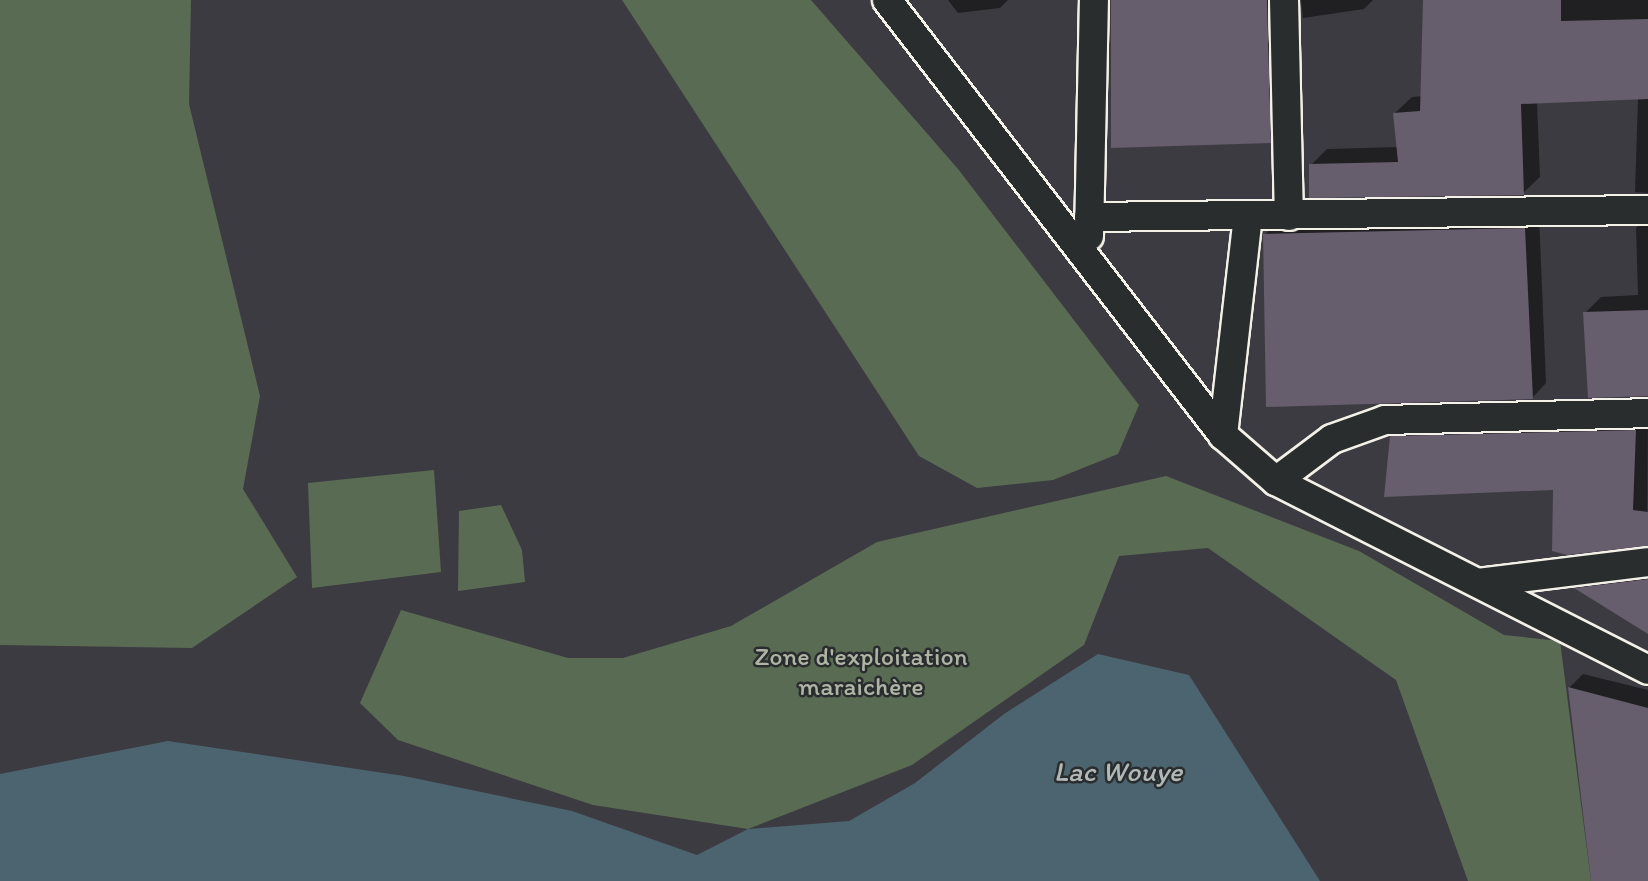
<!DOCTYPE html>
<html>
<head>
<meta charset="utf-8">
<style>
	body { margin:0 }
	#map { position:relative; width:1648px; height:881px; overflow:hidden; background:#3c3b41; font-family:Itim,sans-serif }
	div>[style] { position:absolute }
	.green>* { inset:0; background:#5a6b54 }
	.water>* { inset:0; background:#4c6470 }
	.shadow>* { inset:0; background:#0007 }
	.building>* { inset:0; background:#665d6d }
	.roads { filter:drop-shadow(2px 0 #f4f1e8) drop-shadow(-2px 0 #f4f1e8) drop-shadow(0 2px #f4f1e8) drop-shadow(0 -2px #f4f1e8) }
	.street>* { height:28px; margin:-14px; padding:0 14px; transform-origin:14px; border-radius:14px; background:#2a2d2e }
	span { translate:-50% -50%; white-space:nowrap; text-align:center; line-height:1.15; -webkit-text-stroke:5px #2a2d2e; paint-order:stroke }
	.park-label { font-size:26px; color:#afb5a5 }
	.water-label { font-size:28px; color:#b1b9b8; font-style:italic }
</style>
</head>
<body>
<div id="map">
	<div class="green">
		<i style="clip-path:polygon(0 0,191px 0,189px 104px,260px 396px,243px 489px,297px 577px,192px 648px,0 645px)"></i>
		<i style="clip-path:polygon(622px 0,811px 0,958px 169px,1139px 405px,1118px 454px,1053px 480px,977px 488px,919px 456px)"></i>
		<i style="clip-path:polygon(434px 470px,441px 572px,312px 588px,308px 483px)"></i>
		<i style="clip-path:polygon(1166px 476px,1359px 551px,1504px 635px,1560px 641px,1591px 881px,1468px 881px,1396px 680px,1208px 548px,1119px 556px,1084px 645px,912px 765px,748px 829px,593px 805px,398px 740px,360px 703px,401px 610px,568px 658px,623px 658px,731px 626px,877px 542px)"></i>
		<i style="clip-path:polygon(501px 505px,522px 550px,525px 582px,458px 591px,459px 511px)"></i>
	</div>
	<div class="water">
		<i style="clip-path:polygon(1098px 654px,1189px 675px,1320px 881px,0 881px,0 774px,168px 741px,404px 776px,572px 811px,697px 855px,748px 829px,849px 821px,915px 783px,1004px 714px)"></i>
	</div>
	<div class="shadow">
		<i style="clip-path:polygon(948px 0,1008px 0,1000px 8px,958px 13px)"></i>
		<i style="clip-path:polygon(1112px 0,1283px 0,1286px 125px,1270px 141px)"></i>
		<i style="clip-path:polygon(1301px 0,1373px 0,1364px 9px,1303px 18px)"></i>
		<i style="clip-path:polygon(1425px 0,1648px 0,1648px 193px,1635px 192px,1638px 98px,1537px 102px,1540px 177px,1523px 193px,1311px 165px,1327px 149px,1399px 147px,1395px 113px,1412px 97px,1423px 96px)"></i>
		<i style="clip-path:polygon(1539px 215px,1546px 383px,1532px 398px,1265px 235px,1279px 220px)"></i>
		<i style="clip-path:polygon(1648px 215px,1648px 395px,1585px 313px,1601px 297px,1638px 295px,1636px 228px)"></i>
		<i style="clip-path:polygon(1648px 417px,1647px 531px,1555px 488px,1392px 437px,1406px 423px)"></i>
		<i style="clip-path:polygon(1648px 566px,1648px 626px,1577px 588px,1590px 574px)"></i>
		<i style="clip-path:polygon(1583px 674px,1648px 690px,1648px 881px,1593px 881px,1569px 688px)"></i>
	</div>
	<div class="building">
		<i style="clip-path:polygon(1111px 0,1267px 0,1271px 143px,1111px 148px)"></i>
		<i style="clip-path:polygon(1423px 0,1561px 0,1561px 21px,1648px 19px,1648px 99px,1521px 104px,1524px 195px,1309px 198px,1309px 164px,1398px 162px,1393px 113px,1420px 111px)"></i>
		<i style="clip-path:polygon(1525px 228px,1533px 399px,1266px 407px,1263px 234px)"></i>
		<i style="clip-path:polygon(1648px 310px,1648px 396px,1588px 398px,1583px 312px)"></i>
		<i style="clip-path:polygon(1636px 430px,1633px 510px,1648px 512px,1648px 546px,1567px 555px,1552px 551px,1553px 490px,1384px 497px,1390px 436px)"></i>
		<i style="clip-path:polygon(1648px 579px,1648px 634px,1574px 588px)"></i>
		<i style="clip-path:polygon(1568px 687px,1648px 708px,1648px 881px,1591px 881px)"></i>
	</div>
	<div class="roads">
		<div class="street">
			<i style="left:887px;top:0;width:550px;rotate:52.32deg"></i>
			<i style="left:1223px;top:435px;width:70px;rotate:41deg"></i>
			<i style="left:1276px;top:481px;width:417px;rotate:26.9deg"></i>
			<i style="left:1284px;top:0;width:216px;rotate:88.7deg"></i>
			<i style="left:1089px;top:217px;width:559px;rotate:-0.72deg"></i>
			<i style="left:1089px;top:236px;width:236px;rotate:-88.8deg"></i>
			<i style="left:1223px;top:435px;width:219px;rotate:-83.5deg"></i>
			<i style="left:1276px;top:481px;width:70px;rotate:-36.9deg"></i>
			<i style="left:1332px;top:439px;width:56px;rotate:-19.7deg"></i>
			<i style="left:1385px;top:420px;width:263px;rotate:-1.5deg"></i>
			<i style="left:1478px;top:583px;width:171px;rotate:-7deg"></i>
		</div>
	</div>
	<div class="park-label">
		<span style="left:861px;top:672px">Zone d'exploitation<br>maraichère</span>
	</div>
	<div class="water-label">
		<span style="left:1118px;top:771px">Lac Wouye</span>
	</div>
</div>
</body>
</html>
